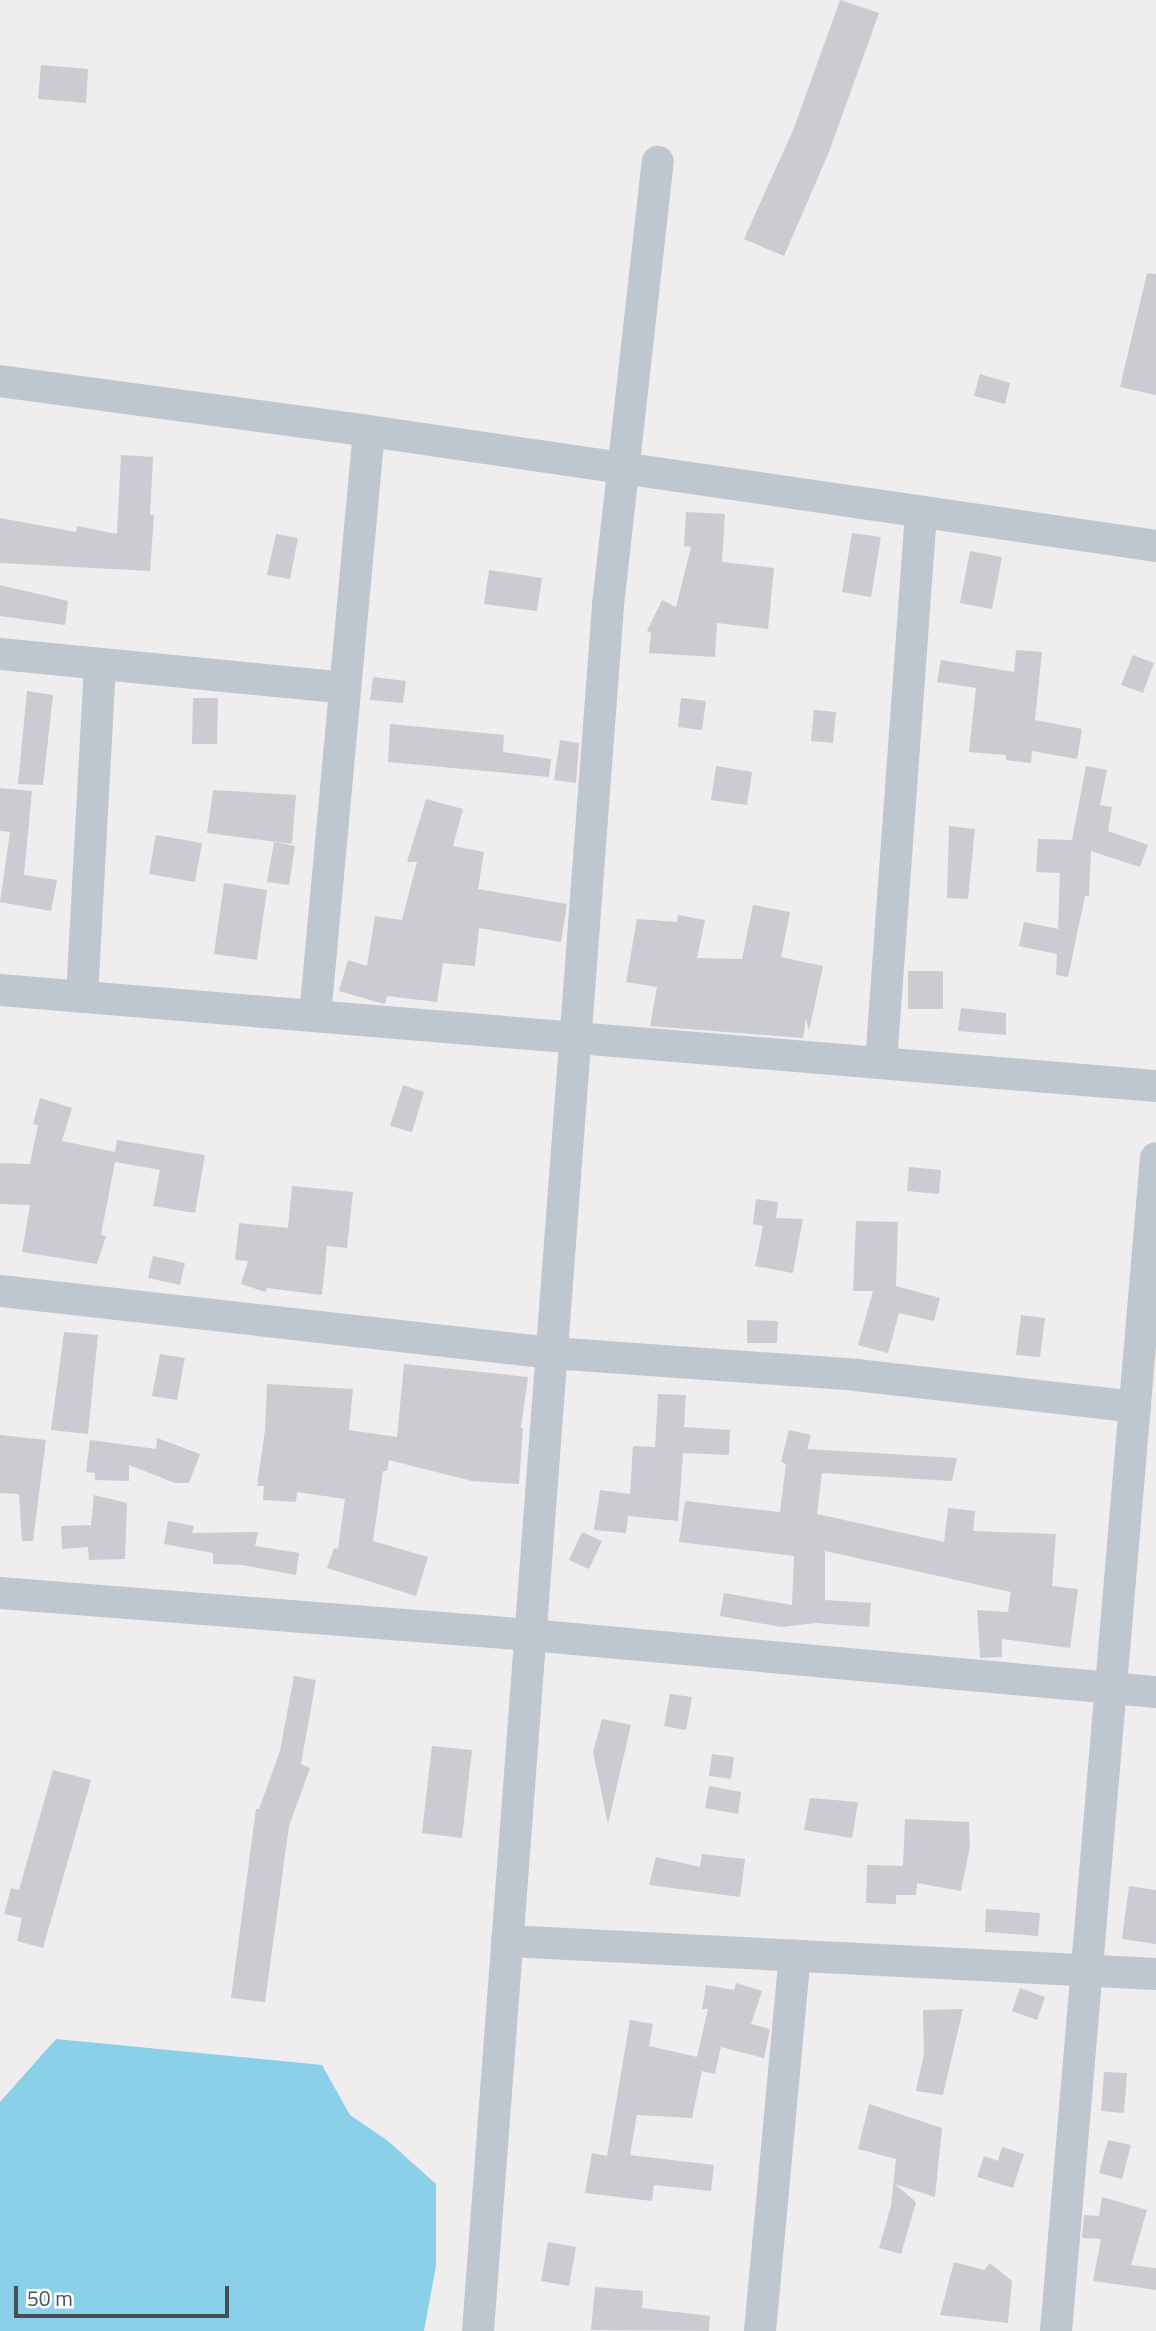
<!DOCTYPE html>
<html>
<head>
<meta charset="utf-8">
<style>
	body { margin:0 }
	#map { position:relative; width:1156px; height:2331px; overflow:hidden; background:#efeded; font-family:"Titillium Web",sans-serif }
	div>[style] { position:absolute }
	.water>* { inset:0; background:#8ad0e8 }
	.building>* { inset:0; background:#caccd2 }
	.minor>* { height:32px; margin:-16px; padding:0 16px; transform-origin:16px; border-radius:16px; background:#bec7cf }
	span { translate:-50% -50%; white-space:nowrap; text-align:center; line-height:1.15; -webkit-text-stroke:6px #fff; paint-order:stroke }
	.scale { position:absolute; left:14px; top:2286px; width:215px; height:32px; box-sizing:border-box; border:4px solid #464f59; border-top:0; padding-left:9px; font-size:21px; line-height:24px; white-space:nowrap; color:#464f59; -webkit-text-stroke:5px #fff; paint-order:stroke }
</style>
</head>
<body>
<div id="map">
	<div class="water">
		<i style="clip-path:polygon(56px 2039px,322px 2065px,350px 2115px,388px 2141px,436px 2184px,436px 2266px,424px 2331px,0 2331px,0 2102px)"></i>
	</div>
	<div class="building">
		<i style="clip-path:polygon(840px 0,879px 13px,829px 152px,784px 256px,744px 239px,794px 128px)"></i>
		<i style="clip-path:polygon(41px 65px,88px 69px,86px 103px,38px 99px)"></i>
		<i style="clip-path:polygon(1147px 273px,1156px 274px,1156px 395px,1120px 387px)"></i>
		<i style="clip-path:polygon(980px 374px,1010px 383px,1005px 404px,974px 396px)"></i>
		<i style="clip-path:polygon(121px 455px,153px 457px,150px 515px,154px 515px,150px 571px,0 563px,0 518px,76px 532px,77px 526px,117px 534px)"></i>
		<i style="clip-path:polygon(686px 512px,725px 514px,722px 562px,774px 568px,768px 629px,717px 623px,715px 657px,649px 653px,651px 633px,647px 631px,662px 600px,676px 607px,691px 547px,684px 546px)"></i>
		<i style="clip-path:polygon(852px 533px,881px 537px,871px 597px,842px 592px)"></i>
		<i style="clip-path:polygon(276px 534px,298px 538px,290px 579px,267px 575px)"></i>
		<i style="clip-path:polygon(970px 551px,1002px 557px,992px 609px,960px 603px)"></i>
		<i style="clip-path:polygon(489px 570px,542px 578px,537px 611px,484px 604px)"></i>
		<i style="clip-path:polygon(0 585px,68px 601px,65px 625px,0 616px)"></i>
		<i style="clip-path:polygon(1016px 650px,1042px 652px,1035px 720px,1082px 729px,1077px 759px,1032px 751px,1031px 763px,1006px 760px,1006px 755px,969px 752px,976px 688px,937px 682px,941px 660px,1014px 672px)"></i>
		<i style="clip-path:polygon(1133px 655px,1154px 663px,1143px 693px,1121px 685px)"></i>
		<i style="clip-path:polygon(373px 677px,406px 681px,403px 703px,370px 700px)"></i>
		<i style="clip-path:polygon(27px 691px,53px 695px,43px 785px,18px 784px)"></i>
		<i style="clip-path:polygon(193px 698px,218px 698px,217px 744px,192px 744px)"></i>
		<i style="clip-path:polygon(681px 698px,706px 701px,702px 730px,678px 727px)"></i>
		<i style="clip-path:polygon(814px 710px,836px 712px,833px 743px,811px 741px)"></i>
		<i style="clip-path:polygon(390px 724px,504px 735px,503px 752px,551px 759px,549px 777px,388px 762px)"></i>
		<i style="clip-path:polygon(560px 740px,579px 743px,576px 783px,554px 780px)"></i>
		<i style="clip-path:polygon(716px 766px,752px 772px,747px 805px,711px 800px)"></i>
		<i style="clip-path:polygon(1086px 766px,1107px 770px,1100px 805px,1112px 807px,1108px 831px,1148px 845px,1140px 867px,1091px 851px,1089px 896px,1085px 896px,1068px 977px,1056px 975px,1057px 954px,1019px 946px,1024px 922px,1058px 929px,1060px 873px,1036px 872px,1038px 839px,1072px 840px)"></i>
		<i style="clip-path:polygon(0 788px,32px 791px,24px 875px,57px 880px,51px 911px,0 902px,10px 832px,0 831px)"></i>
		<i style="clip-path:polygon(213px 790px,296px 795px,292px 844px,207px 833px)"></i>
		<i style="clip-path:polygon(426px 799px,463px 809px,453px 846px,484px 852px,478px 889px,567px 904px,561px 942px,479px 928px,475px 966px,443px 963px,437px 1002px,387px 996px,385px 1004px,381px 1003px,339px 991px,348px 960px,367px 966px,375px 916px,402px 920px,417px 862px,407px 862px)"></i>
		<i style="clip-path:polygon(949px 826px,975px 829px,968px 899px,947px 898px)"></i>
		<i style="clip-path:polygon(156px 835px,202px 843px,195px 882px,149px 874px)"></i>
		<i style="clip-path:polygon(274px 842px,295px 846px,289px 885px,267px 882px)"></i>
		<i style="clip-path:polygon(224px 883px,267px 890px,257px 960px,214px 954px)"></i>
		<i style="clip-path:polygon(753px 905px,790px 912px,781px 957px,823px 966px,809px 1031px,806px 1019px,803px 1038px,650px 1026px,657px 987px,626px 982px,637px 919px,677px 922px,678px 915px,705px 920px,697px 958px,742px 959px)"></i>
		<i style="clip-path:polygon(908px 971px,943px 971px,943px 1009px,908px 1009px)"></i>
		<i style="clip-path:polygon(961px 1008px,1006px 1013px,1006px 1035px,958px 1031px)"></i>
		<i style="clip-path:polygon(403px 1085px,424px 1092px,412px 1132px,390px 1126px)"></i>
		<i style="clip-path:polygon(40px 1098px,72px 1108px,62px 1141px,115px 1152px,117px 1140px,205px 1155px,195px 1213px,153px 1206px,160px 1170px,115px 1162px,101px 1235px,106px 1236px,97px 1264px,22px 1252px,30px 1205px,0 1204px,0 1163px,30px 1164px,38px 1125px,33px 1124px)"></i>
		<i style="clip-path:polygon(909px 1167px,941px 1170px,939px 1194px,907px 1191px)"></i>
		<i style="clip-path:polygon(292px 1186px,353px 1192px,347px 1248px,327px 1246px,322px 1295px,267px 1288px,265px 1292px,241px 1284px,248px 1261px,235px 1260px,239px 1223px,288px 1228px)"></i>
		<i style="clip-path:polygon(756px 1199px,778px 1202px,776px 1218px,803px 1219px,793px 1273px,755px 1266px,763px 1226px,753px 1224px)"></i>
		<i style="clip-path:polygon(856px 1221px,898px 1222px,896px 1286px,940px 1298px,934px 1321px,899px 1313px,888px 1353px,858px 1345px,873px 1291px,853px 1291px)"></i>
		<i style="clip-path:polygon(153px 1256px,185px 1263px,180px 1285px,148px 1278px)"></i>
		<i style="clip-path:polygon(1021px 1315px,1045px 1318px,1040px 1357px,1016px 1355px)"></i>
		<i style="clip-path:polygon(747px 1320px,778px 1321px,777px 1343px,747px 1343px)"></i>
		<i style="clip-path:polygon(64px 1332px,98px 1335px,88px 1434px,51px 1430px)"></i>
		<i style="clip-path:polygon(160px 1354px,185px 1358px,177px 1400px,152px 1396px)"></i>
		<i style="clip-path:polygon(404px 1364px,528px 1377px,521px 1428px,523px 1428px,519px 1484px,472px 1481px,389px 1460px,387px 1471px,383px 1471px,373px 1541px,428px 1557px,416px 1596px,327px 1568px,334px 1548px,338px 1549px,345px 1499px,297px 1492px,296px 1502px,263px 1500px,264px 1486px,257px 1486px,265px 1430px,267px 1384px,353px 1389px,349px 1430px,397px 1437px)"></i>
		<i style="clip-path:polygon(658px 1394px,686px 1395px,684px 1427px,730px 1430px,729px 1455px,683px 1453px,678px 1521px,628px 1516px,626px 1533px,594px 1530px,600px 1490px,630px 1494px,633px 1446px,655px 1447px)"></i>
		<i style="clip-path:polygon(789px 1430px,811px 1435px,807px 1449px,957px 1458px,952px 1481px,822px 1473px,817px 1514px,944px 1542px,948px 1508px,975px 1511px,973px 1531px,1056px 1534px,1052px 1586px,1078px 1589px,1070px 1648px,1002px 1639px,1002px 1657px,980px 1658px,977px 1610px,1008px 1612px,1011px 1592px,825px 1551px,825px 1600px,871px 1603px,869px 1627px,816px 1623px,781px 1627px,720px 1616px,724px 1593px,792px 1605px,794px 1556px,679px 1542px,685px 1501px,780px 1512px,786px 1464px,781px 1462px)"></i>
		<i style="clip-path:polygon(0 1435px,46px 1440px,33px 1541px,22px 1541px,19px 1494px,0 1493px)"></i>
		<i style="clip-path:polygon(157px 1438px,200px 1454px,189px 1483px,175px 1483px,129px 1465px,129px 1481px,95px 1480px,95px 1473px,86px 1472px,90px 1440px,156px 1449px)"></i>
		<i style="clip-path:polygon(94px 1495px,127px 1503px,125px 1559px,89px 1560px,88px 1547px,62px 1549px,61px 1526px,91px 1525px)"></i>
		<i style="clip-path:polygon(168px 1521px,194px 1526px,192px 1533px,258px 1532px,255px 1546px,299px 1553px,296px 1575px,242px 1565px,213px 1564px,213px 1553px,164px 1544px)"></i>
		<i style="clip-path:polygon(582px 1532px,602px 1541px,589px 1569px,569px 1560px)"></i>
		<i style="clip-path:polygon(294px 1676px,316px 1680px,301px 1764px,310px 1768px,289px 1826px,265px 2002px,231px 1998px,256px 1809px,259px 1809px,280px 1751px)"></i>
		<i style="clip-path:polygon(670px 1694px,692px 1697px,686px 1730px,664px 1726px)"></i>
		<i style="clip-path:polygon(602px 1719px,631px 1725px,608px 1824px,593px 1752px)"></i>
		<i style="clip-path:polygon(432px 1746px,472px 1750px,462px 1838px,422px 1833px)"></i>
		<i style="clip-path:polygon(712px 1754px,734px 1757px,731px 1779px,709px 1776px)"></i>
		<i style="clip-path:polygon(53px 1770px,91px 1780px,43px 1948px,17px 1941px,22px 1918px,4px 1914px,11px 1888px,19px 1890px)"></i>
		<i style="clip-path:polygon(709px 1786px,741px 1792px,738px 1814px,705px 1808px)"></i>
		<i style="clip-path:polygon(810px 1798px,858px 1802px,852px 1838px,804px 1830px)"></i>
		<i style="clip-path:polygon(905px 1819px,969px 1822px,970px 1846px,961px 1891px,917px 1883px,916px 1895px,896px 1895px,896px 1904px,866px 1903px,867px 1865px,903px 1866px)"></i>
		<i style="clip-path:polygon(702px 1854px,745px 1859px,740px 1897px,649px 1885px,656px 1857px,700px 1867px)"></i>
		<i style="clip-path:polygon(1129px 1886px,1156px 1890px,1156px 1944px,1122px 1939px)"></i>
		<i style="clip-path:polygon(986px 1909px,1040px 1913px,1038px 1936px,985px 1932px)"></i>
		<i style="clip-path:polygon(736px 1983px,762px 1991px,751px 2024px,770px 2029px,764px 2058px,721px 2047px,715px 2074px,702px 2071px,692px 2118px,637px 2115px,630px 2155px,714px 2165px,711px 2191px,654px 2185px,652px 2201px,585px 2193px,592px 2153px,607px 2156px,630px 2020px,653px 2024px,649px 2046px,697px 2057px,708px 2009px,702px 2009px,706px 1985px,734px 1990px)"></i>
		<i style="clip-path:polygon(1020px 1988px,1045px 1997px,1037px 2020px,1012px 2011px)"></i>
		<i style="clip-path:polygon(963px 2009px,943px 2095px,916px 2091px,924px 2053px,923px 2010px)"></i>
		<i style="clip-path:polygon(1104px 2072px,1127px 2073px,1124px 2113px,1101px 2111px)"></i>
		<i style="clip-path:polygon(869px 2104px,942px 2128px,935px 2197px,895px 2184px,916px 2202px,901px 2254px,879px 2248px,891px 2206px,896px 2159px,858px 2149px)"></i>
		<i style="clip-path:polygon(1108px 2140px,1131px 2145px,1122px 2179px,1099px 2173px)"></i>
		<i style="clip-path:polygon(1002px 2147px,1024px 2154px,1013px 2188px,977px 2177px,984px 2156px,998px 2161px)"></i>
		<i style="clip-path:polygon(1102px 2197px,1147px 2210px,1131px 2265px,1156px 2268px,1156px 2290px,1093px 2281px,1101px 2239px,1082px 2238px,1084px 2215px,1099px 2216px)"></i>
		<i style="clip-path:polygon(548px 2242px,576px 2247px,569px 2286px,541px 2281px)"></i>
		<i style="clip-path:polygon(954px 2262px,984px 2270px,990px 2263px,1012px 2281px,1008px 2323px,940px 2315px)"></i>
		<i style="clip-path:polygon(595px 2287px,643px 2291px,642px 2308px,710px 2316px,709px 2331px,591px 2330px)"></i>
	</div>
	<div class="minor">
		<i style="left:0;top:381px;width:372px;rotate:7.7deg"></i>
		<i style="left:369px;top:431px;width:795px;rotate:8.31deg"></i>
		<i style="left:0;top:654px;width:347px;rotate:5.6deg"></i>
		<i style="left:0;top:990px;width:1160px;rotate:4.75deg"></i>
		<i style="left:82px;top:997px;width:333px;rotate:-86.9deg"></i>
		<i style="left:315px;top:1016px;width:587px;rotate:-84.73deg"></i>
		<i style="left:881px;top:1063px;width:551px;rotate:-85.84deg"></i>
		<i style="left:0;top:1291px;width:555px;rotate:6.41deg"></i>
		<i style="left:552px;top:1353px;width:305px;rotate:4.1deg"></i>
		<i style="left:856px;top:1375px;width:281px;rotate:6.5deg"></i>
		<i style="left:0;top:1593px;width:532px;rotate:4.53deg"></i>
		<i style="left:530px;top:1635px;width:629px;rotate:5.2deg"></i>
		<i style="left:507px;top:1941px;width:650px;rotate:2.91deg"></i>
		<i style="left:478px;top:2331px;width:1731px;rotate:-85.69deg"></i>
		<i style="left:608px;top:605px;width:446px;rotate:-83.6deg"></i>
		<i style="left:760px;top:2331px;width:377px;rotate:-84.7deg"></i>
		<i style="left:1056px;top:2331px;width:1177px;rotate:-85.13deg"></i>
	</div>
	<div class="scale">50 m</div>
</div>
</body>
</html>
